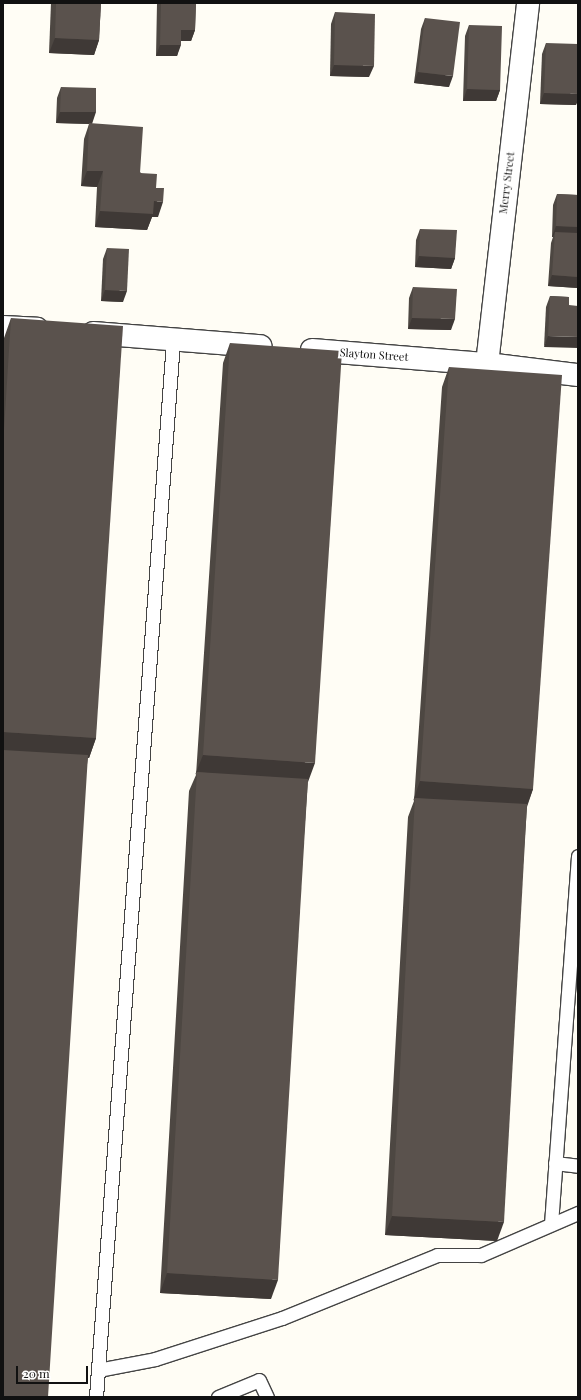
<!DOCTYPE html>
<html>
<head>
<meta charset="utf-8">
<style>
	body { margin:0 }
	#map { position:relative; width:581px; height:1400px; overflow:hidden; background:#fffdf5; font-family:"Playfair Display",serif }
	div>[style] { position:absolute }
	.roads { filter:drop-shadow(1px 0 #444) drop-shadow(-1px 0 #444) drop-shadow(0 1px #444) drop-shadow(0 -1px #444) }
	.service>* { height:13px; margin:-6.5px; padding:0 6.5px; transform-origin:6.5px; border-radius:6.5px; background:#fff }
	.minor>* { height:22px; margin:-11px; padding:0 11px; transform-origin:11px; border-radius:11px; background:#fff }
	.wall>* { inset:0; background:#4d4742 }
	.shaded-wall>* { inset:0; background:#3f3936 }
	.building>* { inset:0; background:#5a524d }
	span { translate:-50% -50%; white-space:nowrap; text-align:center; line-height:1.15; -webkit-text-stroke:4px #fff; paint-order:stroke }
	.street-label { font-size:11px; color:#111 }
	.frame { position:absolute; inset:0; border:4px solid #111; pointer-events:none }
	.scale { position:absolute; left:16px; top:1366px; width:72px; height:18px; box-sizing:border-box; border:2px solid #111; border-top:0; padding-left:5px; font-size:12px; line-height:14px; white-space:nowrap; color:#111; -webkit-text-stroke:3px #fff; paint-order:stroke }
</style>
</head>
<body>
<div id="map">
	<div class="roads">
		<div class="service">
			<i style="left:555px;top:1163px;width:23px;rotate:7deg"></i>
			<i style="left:551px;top:1224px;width:369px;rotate:-85.8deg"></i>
			<i style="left:98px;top:1370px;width:58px;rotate:-10.9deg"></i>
			<i style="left:155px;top:1359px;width:133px;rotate:-17.9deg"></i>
			<i style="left:282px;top:1318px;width:167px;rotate:-22.1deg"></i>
			<i style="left:437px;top:1255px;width:44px"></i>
			<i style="left:481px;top:1255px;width:106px;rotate:-23.4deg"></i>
			<i style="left:96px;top:1397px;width:1060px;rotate:-85.83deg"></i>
			<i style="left:218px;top:1397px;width:44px;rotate:-22.5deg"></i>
			<i style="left:259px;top:1380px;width:19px;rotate:65deg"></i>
		</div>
		<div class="minor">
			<i style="left:3px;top:327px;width:34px;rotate:3deg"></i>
			<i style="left:93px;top:333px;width:168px;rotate:4.5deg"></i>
			<i style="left:312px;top:350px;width:176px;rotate:4.6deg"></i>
			<i style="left:487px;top:364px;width:92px;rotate:6.9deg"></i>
			<i style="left:487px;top:364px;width:363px;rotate:-83.5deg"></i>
		</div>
	</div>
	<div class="wall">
		<i style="clip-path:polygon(51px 3px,101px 3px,99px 40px,94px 55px,49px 53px)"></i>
		<i style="clip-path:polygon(157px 3px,196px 3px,195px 30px,191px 41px,181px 41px,177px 56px,156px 56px)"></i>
		<i style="clip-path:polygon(335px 12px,369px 77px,330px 76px,331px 24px)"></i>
		<i style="clip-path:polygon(425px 18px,449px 87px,414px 83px,421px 29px)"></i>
		<i style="clip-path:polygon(469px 25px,500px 90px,496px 101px,463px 101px,465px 36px)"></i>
		<i style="clip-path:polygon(546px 43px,576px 105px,540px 104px,542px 54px)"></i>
		<i style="clip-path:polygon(61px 87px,92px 124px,156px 188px,158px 217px,152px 217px,147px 230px,95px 227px,97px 187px,81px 186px,84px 139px,89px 124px,56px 123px,57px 98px)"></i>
		<i style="clip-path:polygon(557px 194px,578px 195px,578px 288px,548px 286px,551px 243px,553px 237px,552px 237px,553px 205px)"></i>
		<i style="clip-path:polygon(420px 229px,455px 258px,451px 269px,415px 267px,416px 240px)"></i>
		<i style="clip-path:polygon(107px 248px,123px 302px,101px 301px,103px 259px)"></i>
		<i style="clip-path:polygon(413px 287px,451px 330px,408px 329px,409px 298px)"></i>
		<i style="clip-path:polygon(550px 296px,569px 297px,544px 347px,546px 307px)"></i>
		<i style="clip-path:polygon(11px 318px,96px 738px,89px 758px,88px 757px,3px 1397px,3px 356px,4px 338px)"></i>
		<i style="clip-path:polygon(230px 343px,308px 780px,271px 1299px,160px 1293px,189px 791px,196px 775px,223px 363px)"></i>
		<i style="clip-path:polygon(449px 367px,533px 789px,527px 807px,497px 1241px,385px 1235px,408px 817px,414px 801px,442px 387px)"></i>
	</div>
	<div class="shaded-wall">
		<i style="clip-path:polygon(181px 30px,195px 30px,191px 41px,177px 41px)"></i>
		<i style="clip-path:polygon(55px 38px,99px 40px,94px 55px,49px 53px)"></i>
		<i style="clip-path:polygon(160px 45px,181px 45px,177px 56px,156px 56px)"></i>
		<i style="clip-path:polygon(334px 65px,374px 66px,369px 77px,330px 76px)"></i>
		<i style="clip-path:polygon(418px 72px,453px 76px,449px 87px,414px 83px)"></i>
		<i style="clip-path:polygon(467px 89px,500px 90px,496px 101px,463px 101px)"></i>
		<i style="clip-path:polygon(544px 93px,578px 94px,578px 101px,576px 105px,540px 104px)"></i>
		<i style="clip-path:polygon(60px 112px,96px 112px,92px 124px,56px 123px)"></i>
		<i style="clip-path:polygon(87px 171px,103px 171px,97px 187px,81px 186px)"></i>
		<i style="clip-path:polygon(154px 201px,163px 202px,158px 217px,152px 217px,147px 230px,95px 227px,100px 211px)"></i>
		<i style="clip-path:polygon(556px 226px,578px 227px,578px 238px,555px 232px,553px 237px,552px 237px)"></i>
		<i style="clip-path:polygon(419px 256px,455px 258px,451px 269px,415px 267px)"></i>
		<i style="clip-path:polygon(552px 275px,578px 277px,578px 288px,548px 286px)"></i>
		<i style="clip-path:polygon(105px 290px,127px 291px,123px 302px,101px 301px)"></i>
		<i style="clip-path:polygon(412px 318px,455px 319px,451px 330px,408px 329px)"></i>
		<i style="clip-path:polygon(548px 336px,578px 337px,578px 348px,544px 347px)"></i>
		<i style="clip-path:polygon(3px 732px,96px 738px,89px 758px,3px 752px)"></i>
		<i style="clip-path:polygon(203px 755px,315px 763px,308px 782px,197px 772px,195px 775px)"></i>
		<i style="clip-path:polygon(420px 781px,533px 789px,526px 808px,415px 798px,413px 801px)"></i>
		<i style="clip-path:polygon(392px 1216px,504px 1222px,497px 1241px,385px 1235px)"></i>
		<i style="clip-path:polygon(167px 1273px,278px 1280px,271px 1299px,160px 1293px)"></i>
	</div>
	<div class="building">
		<i style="clip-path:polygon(56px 3px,101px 3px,99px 40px,55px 38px)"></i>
		<i style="clip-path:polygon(161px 3px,196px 3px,195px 30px,181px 30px,181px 45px,160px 45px)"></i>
		<i style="clip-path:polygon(335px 12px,375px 14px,374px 66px,334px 65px)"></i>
		<i style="clip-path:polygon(425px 18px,460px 22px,453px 76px,418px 72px)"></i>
		<i style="clip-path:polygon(469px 25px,502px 26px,500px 90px,467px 89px)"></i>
		<i style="clip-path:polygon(546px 43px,578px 44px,578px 94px,544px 93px)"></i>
		<i style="clip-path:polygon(61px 87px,96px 88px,96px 112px,60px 112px)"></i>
		<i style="clip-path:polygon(89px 123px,143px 127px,140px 173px,157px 174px,156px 188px,164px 188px,163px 202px,154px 201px,153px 214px,100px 211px,103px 171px,87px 171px)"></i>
		<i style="clip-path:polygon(557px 194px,578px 195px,578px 227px,556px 226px)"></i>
		<i style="clip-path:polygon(420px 229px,457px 230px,455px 258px,419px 256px)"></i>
		<i style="clip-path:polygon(555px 232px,578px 233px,578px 277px,552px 275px)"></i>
		<i style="clip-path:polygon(107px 248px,129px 249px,127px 291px,105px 290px)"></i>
		<i style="clip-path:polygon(413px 287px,457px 289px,455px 319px,412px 318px)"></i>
		<i style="clip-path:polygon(550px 296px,569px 297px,569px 305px,578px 306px,578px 337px,548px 336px)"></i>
		<i style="clip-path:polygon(11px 318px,123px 326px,96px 738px,3px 732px,3px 446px)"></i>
		<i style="clip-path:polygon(230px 343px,342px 351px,315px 763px,203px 755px)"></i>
		<i style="clip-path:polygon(449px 367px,562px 375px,533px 789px,420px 781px)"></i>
		<i style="clip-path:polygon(3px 750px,88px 755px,48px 1397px,3px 1397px)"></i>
		<i style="clip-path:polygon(197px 772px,308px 779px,278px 1280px,167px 1273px)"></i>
		<i style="clip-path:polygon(415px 798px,527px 804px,504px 1222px,392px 1216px)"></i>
	</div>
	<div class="street-label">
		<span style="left:507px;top:183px;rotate:-83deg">Merry Street</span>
		<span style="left:374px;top:355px;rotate:4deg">Slayton Street</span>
	</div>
	<div class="frame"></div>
	<div class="scale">20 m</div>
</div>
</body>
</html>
